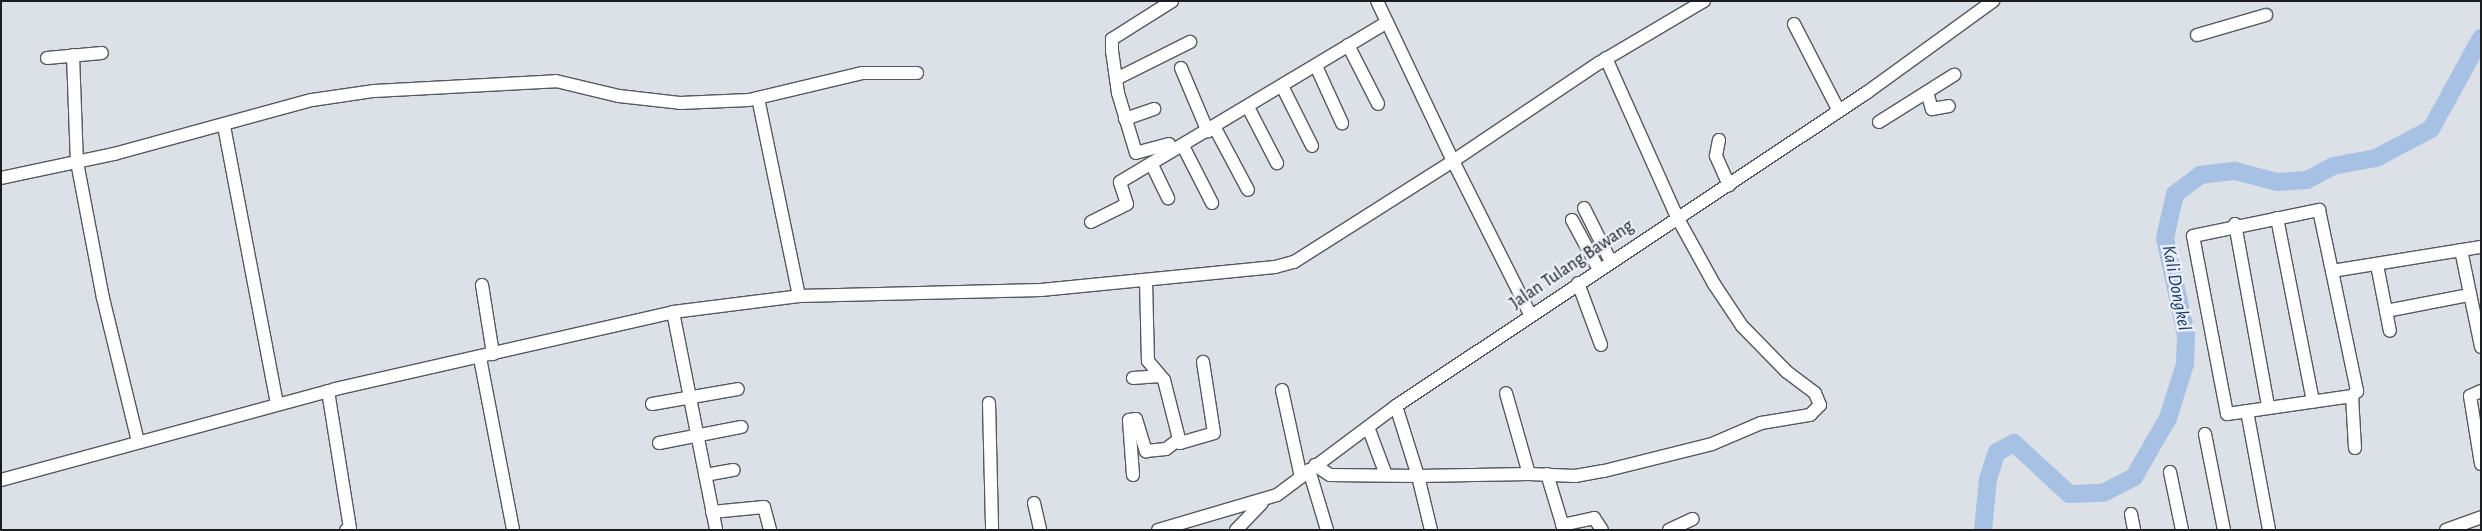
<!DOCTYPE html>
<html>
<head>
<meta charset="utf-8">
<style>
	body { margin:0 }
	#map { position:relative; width:2482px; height:531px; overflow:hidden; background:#dce0e7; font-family:"Alegreya Sans",sans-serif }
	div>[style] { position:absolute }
	.river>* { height:18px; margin:-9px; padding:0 9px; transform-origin:9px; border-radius:9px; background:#a7c1e5 }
	.roads { filter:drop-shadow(1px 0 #55595f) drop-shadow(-1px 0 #55595f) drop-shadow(0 1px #55595f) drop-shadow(0 -1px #55595f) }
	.minor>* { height:12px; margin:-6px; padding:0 6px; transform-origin:6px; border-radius:6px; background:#fff }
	span { translate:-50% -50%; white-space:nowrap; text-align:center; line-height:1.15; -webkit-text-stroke:5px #e9edf5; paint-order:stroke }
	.street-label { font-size:18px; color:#1c1d20 }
	.water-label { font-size:19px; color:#183a67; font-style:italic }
	.frame { position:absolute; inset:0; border:2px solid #1c1d20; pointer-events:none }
</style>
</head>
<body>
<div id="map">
	<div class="river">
		<i style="left:1983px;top:530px;width:51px;rotate:-84.4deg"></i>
		<i style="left:1988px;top:479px;width:28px;rotate:-72deg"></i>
		<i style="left:1997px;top:452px;width:19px;rotate:-28deg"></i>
		<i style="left:2014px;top:443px;width:75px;rotate:42.8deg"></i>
		<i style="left:2069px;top:494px;width:34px;rotate:-2deg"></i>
		<i style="left:2103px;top:493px;width:35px;rotate:-27deg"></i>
		<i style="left:2134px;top:477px;width:68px;rotate:-60deg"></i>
		<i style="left:2168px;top:418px;width:57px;rotate:-72.5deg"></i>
		<i style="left:2185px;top:364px;width:29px;rotate:-88deg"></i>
		<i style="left:2186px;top:335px;width:99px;rotate:-102.2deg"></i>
		<i style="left:2165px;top:238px;width:45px;rotate:-77.2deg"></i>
		<i style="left:2175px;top:194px;width:31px;rotate:-37deg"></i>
		<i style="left:2200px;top:175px;width:35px;rotate:-7deg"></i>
		<i style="left:2235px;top:171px;width:43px;rotate:14.7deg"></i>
		<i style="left:2277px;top:182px;width:30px;rotate:-4deg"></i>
		<i style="left:2307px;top:180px;width:30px;rotate:-28deg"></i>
		<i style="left:2333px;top:166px;width:44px;rotate:-10.5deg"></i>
		<i style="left:2376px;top:158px;width:62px;rotate:-27.8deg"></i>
		<i style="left:2431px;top:129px;width:104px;rotate:-61.2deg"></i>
	</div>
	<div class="roads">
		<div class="minor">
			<i style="left:1377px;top:1px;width:177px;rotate:64.6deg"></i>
			<i style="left:1453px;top:161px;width:176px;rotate:-33.9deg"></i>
			<i style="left:1599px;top:63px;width:122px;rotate:-30.6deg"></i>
			<i style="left:1794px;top:24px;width:98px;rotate:62.7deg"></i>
			<i style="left:2197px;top:35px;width:72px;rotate:-16.2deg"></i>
			<i style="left:1348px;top:45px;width:66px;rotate:63deg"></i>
			<i style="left:73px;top:55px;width:107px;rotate:87.9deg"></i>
			<i style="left:77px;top:162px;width:138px;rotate:79.2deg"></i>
			<i style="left:103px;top:298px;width:148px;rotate:76.3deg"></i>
			<i style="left:47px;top:58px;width:55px;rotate:-5.2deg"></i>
			<i style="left:1316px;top:66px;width:63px;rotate:65.5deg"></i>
			<i style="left:1181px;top:68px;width:69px;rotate:67.1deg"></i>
			<i style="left:1116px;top:79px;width:83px;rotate:-26.6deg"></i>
			<i style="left:1282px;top:86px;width:67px;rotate:63.4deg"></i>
			<i style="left:1927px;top:92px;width:18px;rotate:74deg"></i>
			<i style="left:1932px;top:109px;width:17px;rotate:-10deg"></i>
			<i style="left:758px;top:98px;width:202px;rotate:78.3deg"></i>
			<i style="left:1249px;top:109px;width:61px;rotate:62.6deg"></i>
			<i style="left:1125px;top:119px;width:31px;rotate:-19deg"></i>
			<i style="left:1879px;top:122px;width:89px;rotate:-32.1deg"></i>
			<i style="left:224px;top:126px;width:283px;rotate:79.2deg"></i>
			<i style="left:1215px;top:128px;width:70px;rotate:62deg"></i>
			<i style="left:1719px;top:140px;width:16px;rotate:101deg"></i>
			<i style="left:1716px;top:156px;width:32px;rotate:66deg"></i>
			<i style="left:1169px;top:144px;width:34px;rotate:165deg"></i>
			<i style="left:1136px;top:153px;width:63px;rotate:-106.7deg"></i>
			<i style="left:1118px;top:93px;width:42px;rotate:-98.1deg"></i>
			<i style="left:1112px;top:51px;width:12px;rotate:-90deg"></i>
			<i style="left:1112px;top:39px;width:71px;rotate:-32.3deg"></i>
			<i style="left:1183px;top:146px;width:64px;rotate:63deg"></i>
			<i style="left:1152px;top:165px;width:37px;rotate:64deg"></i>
			<i style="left:1px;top:178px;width:116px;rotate:-12deg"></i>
			<i style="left:114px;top:154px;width:205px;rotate:-15.3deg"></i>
			<i style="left:312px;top:100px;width:63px;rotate:-8.3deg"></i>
			<i style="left:374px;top:91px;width:182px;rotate:-3.1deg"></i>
			<i style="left:556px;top:81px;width:65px;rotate:13.4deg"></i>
			<i style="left:619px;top:96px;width:61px;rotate:6.5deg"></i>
			<i style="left:680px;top:103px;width:69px;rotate:-2.5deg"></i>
			<i style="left:749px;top:100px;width:116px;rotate:-13.4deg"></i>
			<i style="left:862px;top:73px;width:55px"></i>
			<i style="left:1584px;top:208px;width:58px;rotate:63.4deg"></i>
			<i style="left:2277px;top:218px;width:187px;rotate:78.9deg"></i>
			<i style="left:1572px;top:220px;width:55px;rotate:61.6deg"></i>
			<i style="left:1091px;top:222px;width:40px;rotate:-26.6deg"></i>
			<i style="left:1127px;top:204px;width:23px;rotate:-108deg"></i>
			<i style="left:1120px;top:182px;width:311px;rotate:-30.9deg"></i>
			<i style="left:2235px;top:224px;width:185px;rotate:79.7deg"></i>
			<i style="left:2461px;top:250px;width:99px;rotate:78.3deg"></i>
			<i style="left:2377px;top:265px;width:47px;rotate:78.9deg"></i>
			<i style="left:2386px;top:311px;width:85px;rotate:-10.9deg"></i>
			<i style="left:2332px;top:271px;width:123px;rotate:78.2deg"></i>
			<i style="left:2357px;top:391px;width:7px;rotate:135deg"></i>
			<i style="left:2352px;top:396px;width:126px;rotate:171.8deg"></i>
			<i style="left:2227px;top:414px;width:181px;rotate:-100.8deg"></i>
			<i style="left:2193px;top:236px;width:129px;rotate:-11.7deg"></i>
			<i style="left:2319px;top:210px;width:62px;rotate:78deg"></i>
			<i style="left:2332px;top:271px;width:151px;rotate:-9.2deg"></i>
			<i style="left:1146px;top:281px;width:80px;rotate:88.6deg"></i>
			<i style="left:1148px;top:361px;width:25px;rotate:50deg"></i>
			<i style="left:1164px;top:380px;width:65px;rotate:75.7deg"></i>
			<i style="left:1180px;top:443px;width:35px;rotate:-16deg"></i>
			<i style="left:1214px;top:433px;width:72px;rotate:-98.8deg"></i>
			<i style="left:1578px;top:283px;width:66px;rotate:69.6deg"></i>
			<i style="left:482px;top:285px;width:70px;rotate:80.9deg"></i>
			<i style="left:2386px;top:311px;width:20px;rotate:79deg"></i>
			<i style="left:673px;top:312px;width:222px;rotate:78.8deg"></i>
			<i style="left:480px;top:358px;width:175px;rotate:79.1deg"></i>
			<i style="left:1133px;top:378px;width:27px;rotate:-4deg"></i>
			<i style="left:1282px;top:390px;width:89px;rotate:77.7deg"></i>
			<i style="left:328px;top:391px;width:140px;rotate:80.9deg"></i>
			<i style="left:350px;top:529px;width:4px;rotate:166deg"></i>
			<i style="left:2481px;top:391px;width:12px;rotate:156deg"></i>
			<i style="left:2470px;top:396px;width:69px;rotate:80.8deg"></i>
			<i style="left:2352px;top:396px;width:52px;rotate:86.7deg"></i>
			<i style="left:989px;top:403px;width:127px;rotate:88.6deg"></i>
			<i style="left:652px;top:404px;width:87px;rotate:-9.9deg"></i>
			<i style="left:1396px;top:406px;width:73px;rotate:72.6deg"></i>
			<i style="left:1418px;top:476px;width:111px;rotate:-1deg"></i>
			<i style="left:1529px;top:474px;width:84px;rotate:-105.9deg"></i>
			<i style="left:2247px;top:411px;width:121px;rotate:79.5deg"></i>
			<i style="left:1368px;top:427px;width:51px;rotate:69.4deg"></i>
			<i style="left:2205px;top:434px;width:98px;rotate:78.8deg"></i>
			<i style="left:659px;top:443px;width:84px;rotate:-11deg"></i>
			<i style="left:1315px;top:465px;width:18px;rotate:34deg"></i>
			<i style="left:1330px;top:475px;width:88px;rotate:0.7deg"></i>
			<i style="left:1418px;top:476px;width:56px;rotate:76.5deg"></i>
			<i style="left:1309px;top:470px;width:63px;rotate:73.3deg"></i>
			<i style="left:2170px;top:472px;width:59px;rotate:78.3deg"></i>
			<i style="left:1529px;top:474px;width:46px;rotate:2.5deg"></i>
			<i style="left:1575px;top:476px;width:29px;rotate:-10deg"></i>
			<i style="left:1604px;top:471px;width:111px;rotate:-14deg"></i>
			<i style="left:1712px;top:444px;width:53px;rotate:-23.2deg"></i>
			<i style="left:1761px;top:423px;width:50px;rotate:-9.3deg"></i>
			<i style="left:1810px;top:415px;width:14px;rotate:-45deg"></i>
			<i style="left:1820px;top:405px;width:13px;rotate:-113deg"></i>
			<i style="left:1815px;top:393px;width:35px;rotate:-143deg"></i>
			<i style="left:1787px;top:372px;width:64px;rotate:-134.4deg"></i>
			<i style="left:1742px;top:326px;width:50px;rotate:-123.7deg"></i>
			<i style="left:1714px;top:284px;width:77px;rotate:-118.9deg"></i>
			<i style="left:1677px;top:217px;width:174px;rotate:-114.1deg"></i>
			<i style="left:1547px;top:474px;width:59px;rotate:73.1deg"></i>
			<i style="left:705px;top:475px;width:29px;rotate:-10deg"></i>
			<i style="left:1133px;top:475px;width:55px;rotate:-94.2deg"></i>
			<i style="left:1129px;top:420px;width:7px;rotate:-8deg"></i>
			<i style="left:1136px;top:419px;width:34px;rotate:73deg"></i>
			<i style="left:1146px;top:451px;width:20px;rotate:-6deg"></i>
			<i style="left:1166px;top:449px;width:15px;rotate:-37deg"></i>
			<i style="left:1px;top:480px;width:346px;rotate:-15.2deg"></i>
			<i style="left:335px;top:389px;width:347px;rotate:-12.8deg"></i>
			<i style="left:673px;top:312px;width:127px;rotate:-7.2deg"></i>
			<i style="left:799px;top:296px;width:242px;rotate:-1.4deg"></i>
			<i style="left:1041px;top:290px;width:235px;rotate:-5.6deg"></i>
			<i style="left:1275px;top:267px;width:20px;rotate:-15deg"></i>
			<i style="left:1294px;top:262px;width:188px;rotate:-32.4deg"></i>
			<i style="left:1453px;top:161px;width:171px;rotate:63.3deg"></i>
			<i style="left:1034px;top:503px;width:28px;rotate:77deg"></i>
			<i style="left:712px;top:512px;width:52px;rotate:-5.5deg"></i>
			<i style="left:764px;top:507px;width:24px;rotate:75deg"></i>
			<i style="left:2131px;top:514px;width:16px;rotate:79deg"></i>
			<i style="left:1562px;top:525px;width:33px;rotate:-12deg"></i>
			<i style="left:1594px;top:518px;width:14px;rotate:56deg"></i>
			<i style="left:1158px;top:530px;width:124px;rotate:-16.4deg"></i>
			<i style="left:1277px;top:495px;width:149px;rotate:-36.8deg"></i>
			<i style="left:1396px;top:406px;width:565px;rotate:-33.66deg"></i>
			<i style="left:1866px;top:93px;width:157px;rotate:-35.9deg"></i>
			<i style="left:1236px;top:530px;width:37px;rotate:-46deg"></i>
			<i style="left:1669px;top:530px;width:26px;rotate:-25deg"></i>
			<i style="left:2446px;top:530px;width:37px;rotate:-20deg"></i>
		</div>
	</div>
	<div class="street-label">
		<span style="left:1572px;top:265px;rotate:-34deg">Jalan Tulang Bawang</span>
	</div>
	<div class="water-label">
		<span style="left:2176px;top:288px;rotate:79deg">Kali Dongkel</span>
	</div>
	<div class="frame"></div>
</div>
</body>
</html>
